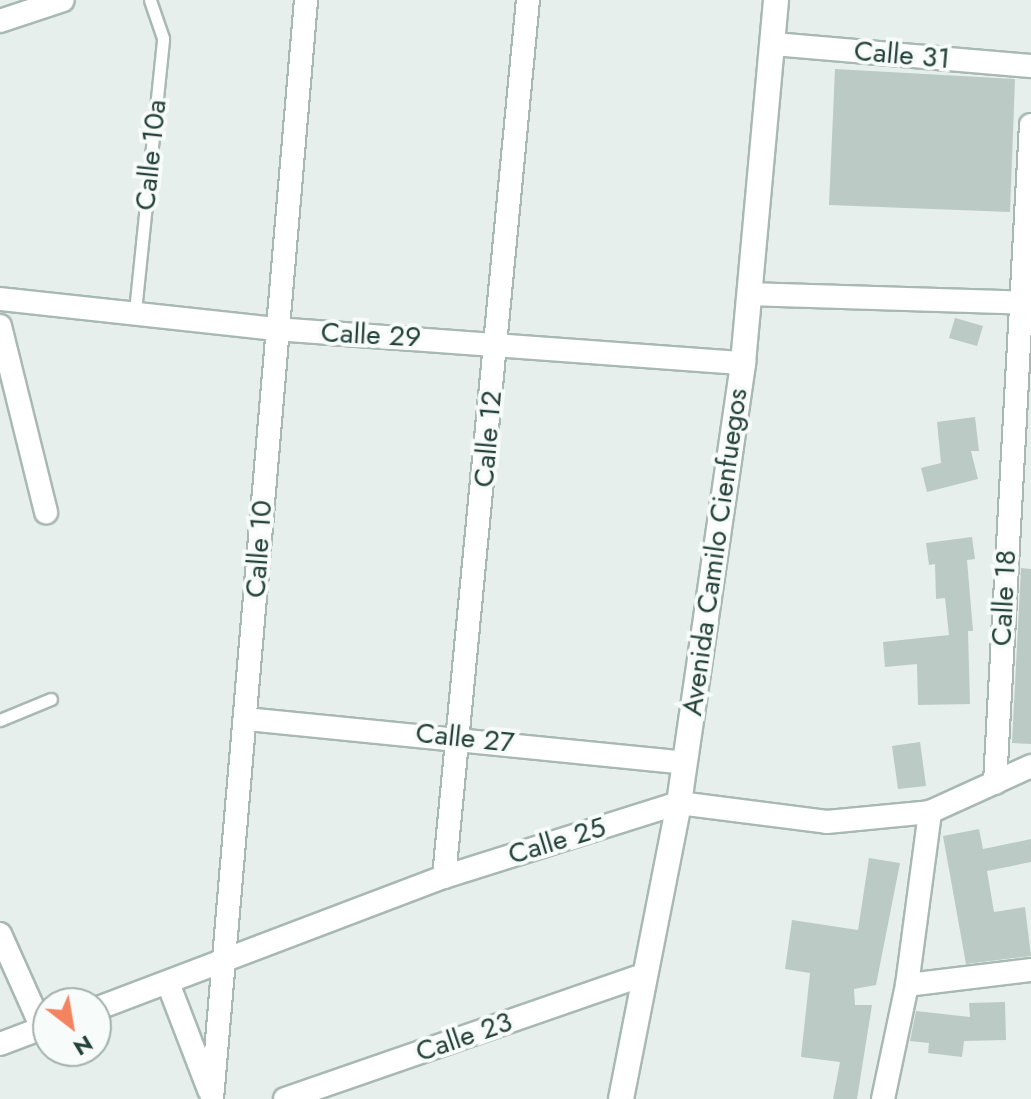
<!DOCTYPE html>
<html>
<head>
<meta charset="utf-8">
<style>
	body { margin:0 }
	#map { position:relative; width:1031px; height:1099px; overflow:hidden; background:#e6efeb; font-family:Jost,sans-serif }
	div>[style] { position:absolute }
	.building>* { inset:0; background:#bbcac4 }
	.roads { filter:drop-shadow(2px 0 #a8b8b2) drop-shadow(-2px 0 #a8b8b2) drop-shadow(0 2px #a8b8b2) drop-shadow(0 -2px #a8b8b2) }
	.lane>* { height:11px; margin:-5.5px; padding:0 5.5px; transform-origin:5.5px; border-radius:5.5px; background:#fff }
	.street>* { height:22px; margin:-11px; padding:0 11px; transform-origin:11px; border-radius:11px; background:#fff }
	.secondary>* { height:24px; margin:-12px; padding:0 12px; transform-origin:12px; border-radius:12px; background:#fff }
	span { translate:-50% -50%; white-space:nowrap; text-align:center; line-height:1.15; -webkit-text-stroke:8px #f7fbf9; paint-order:stroke }
	.street-label { font-size:28px; color:#24423a }
	.north { position:absolute; left:32px; top:987px; width:80px; height:80px; box-sizing:border-box; background:#f7fbf9; border:2px solid #a3b1ad; border-radius:50%; rotate:149deg; font-size:22px; font-weight:700; line-height:32px; text-align:center; color:#24423a }
	.north::after { content:''; display:block; margin:auto; width:28px; height:36px; background:#f4845f; clip-path:polygon(50% 0,100% 100%,50% 72%,0 100%) }
</style>
</head>
<body>
<div id="map">
	<div class="building">
		<i style="clip-path:polygon(835px 69px,1015px 79px,1010px 212px,829px 205px)"></i>
		<i style="clip-path:polygon(955px 318px,983px 326px,977px 346px,949px 338px)"></i>
		<i style="clip-path:polygon(975px 417px,979px 451px,971px 451px,978px 479px,927px 492px,921px 468px,941px 463px,937px 422px)"></i>
		<i style="clip-path:polygon(972px 537px,975px 559px,967px 560px,973px 631px,968px 631px,970px 704px,918px 705px,917px 664px,885px 667px,883px 642px,949px 635px,945px 598px,936px 599px,935px 564px,929px 565px,926px 543px)"></i>
		<i style="clip-path:polygon(1021px 568px,1031px 569px,1031px 744px,1012px 743px)"></i>
		<i style="clip-path:polygon(920px 742px,926px 786px,898px 789px,892px 746px)"></i>
		<i style="clip-path:polygon(979px 829px,983px 849px,1031px 839px,1031px 862px,987px 871px,994px 912px,1025px 907px,1031px 956px,966px 964px,943px 836px)"></i>
		<i style="clip-path:polygon(869px 858px,900px 863px,876px 985px,854px 989px,855px 1005px,872px 1005px,857px 1099px,833px 1099px,840px 1062px,801px 1057px,810px 973px,785px 969px,792px 920px,858px 930px)"></i>
		<i style="clip-path:polygon(1005px 1002px,1006px 1040px,964px 1041px,962px 1057px,928px 1053px,929px 1043px,910px 1041px,916px 1011px,970px 1017px,969px 1003px)"></i>
	</div>
	<div class="roads">
		<div class="lane">
			<i style="left:135px;top:311px;width:274px;rotate:-84.1deg"></i>
			<i style="left:163px;top:38px;width:40px;rotate:-108.9deg"></i>
			<i style="left:0;top:720px;width:55px;rotate:-22.4deg"></i>
		</div>
		<div class="street">
			<i style="left:0;top:21px;width:66px;rotate:-18.4deg"></i>
			<i style="left:773px;top:44px;width:259px;rotate:4.9deg"></i>
			<i style="left:750px;top:294px;width:281px;rotate:1.8deg"></i>
			<i style="left:0;top:299px;width:278px;rotate:6.2deg"></i>
			<i style="left:276px;top:329px;width:468px;rotate:4.2deg"></i>
			<i style="left:0;top:326px;width:192px;rotate:76.1deg"></i>
			<i style="left:246px;top:719px;width:440px;rotate:5.7deg"></i>
			<i style="left:995px;top:783px;width:659px;rotate:-86.87deg"></i>
			<i style="left:444px;top:877px;width:881px;rotate:-84.53deg"></i>
			<i style="left:0;top:934px;width:103px;rotate:65.9deg"></i>
			<i style="left:168px;top:983px;width:115px;rotate:69deg"></i>
			<i style="left:907px;top:985px;width:125px;rotate:-6.9deg"></i>
			<i style="left:96px;top:1009px;width:372px;rotate:-20.8deg"></i>
			<i style="left:444px;top:877px;width:246px;rotate:-17.5deg"></i>
			<i style="left:679px;top:803px;width:149px;rotate:7.3deg"></i>
			<i style="left:827px;top:822px;width:103px;rotate:-5.5deg"></i>
			<i style="left:930px;top:812px;width:111px;rotate:-24.5deg"></i>
			<i style="left:0;top:1044px;width:51px;rotate:-20.6deg"></i>
			<i style="left:212px;top:1099px;width:1103px;rotate:-85.11deg"></i>
			<i style="left:285px;top:1099px;width:379px;rotate:-19.1deg"></i>
			<i style="left:883px;top:1099px;width:116px;rotate:-78.1deg"></i>
			<i style="left:907px;top:985px;width:175px;rotate:-82.4deg"></i>
		</div>
		<div class="secondary">
			<i style="left:621px;top:1099px;width:302px;rotate:-78.9deg"></i>
			<i style="left:679px;top:803px;width:445px;rotate:-81.7deg"></i>
			<i style="left:743px;top:363px;width:364px;rotate:-84.8deg"></i>
		</div>
	</div>
	<div class="street-label">
		<span style="left:902px;top:55px;rotate:5deg">Calle 31</span>
		<span style="left:151px;top:155px;rotate:-84deg">Calle 10a</span>
		<span style="left:371px;top:335px;rotate:3deg">Calle 29</span>
		<span style="left:488px;top:439px;rotate:-85deg">Calle 12</span>
		<span style="left:259px;top:549px;rotate:-86deg">Calle 10</span>
		<span style="left:715px;top:552px;rotate:-82deg">Avenida Camilo Cienfuegos</span>
		<span style="left:1004px;top:598px;rotate:-87deg">Calle 18</span>
		<span style="left:465px;top:738px;rotate:6deg">Calle 27</span>
		<span style="left:557px;top:841px;rotate:-17deg">Calle 25</span>
		<span style="left:464px;top:1037px;rotate:-19deg">Calle 23</span>
	</div>
	<div class="north">N</div>
</div>
</body>
</html>
